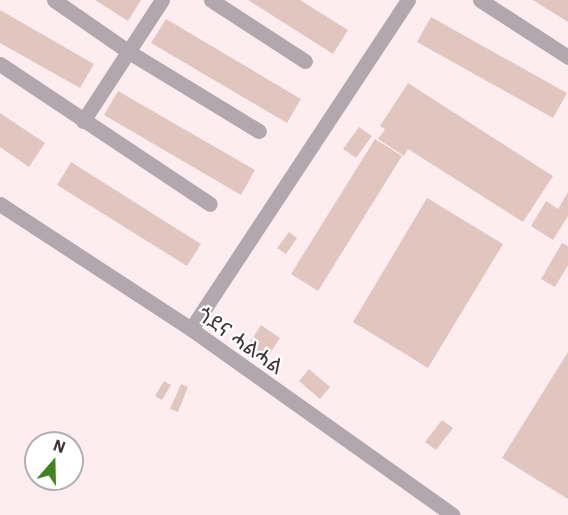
<!DOCTYPE html>
<html>
<head>
<meta charset="utf-8">
<style>
	body { margin:0 }
	#map { position:relative; width:568px; height:515px; overflow:hidden; background:#feedf0; font-family:"IBM Plex Sans","Noto Sans Ethiopic",sans-serif }
	div>[style] { position:absolute }
	.building>* { inset:0; background:#e1c6c0 }
	.minor>* { height:15px; margin:-7.5px; padding:0 7.5px; transform-origin:7.5px; border-radius:7.5px; background:#b1a7ad }
	.tertiary>* { height:15px; margin:-7.5px; padding:0 7.5px; transform-origin:7.5px; border-radius:7.5px; background:#b1a7ad }
	span { translate:-50% -50%; white-space:nowrap; text-align:center; line-height:1.15; -webkit-text-stroke:4.5px #fff; paint-order:stroke }
	.street-label { font-size:21px; color:#403436 }
	.north { position:absolute; left:24px; top:431px; width:60px; height:60px; box-sizing:border-box; background:#fff; border:2px solid #b3aeaf; border-radius:50%; rotate:20deg; font-size:16px; font-weight:700; line-height:24px; text-align:center; color:#403436 }
	.north::after { content:''; display:block; margin:auto; width:21px; height:27px; background:#448221; clip-path:polygon(50% 0,100% 100%,50% 72%,0 100%) }
</style>
</head>
<body>
<div id="map">
	<div class="building">
		<i style="clip-path:polygon(95px 0,141px 0,128px 21px)"></i>
		<i style="clip-path:polygon(248px 0,300px 0,348px 30px,333px 54px)"></i>
		<i style="clip-path:polygon(533px 0,568px 0,568px 22px)"></i>
		<i style="clip-path:polygon(0 10px,94px 64px,80px 88px,0 43px)"></i>
		<i style="clip-path:polygon(431px 17px,567px 93px,553px 118px,417px 42px)"></i>
		<i style="clip-path:polygon(166px 19px,301px 99px,287px 123px,151px 43px)"></i>
		<i style="clip-path:polygon(408px 83px,553px 176px,523px 222px,408px 149px,404px 156px,378px 139px,385px 129px,380px 126px)"></i>
		<i style="clip-path:polygon(118px 91px,255px 170px,241px 195px,104px 115px)"></i>
		<i style="clip-path:polygon(0 113px,45px 143px,29px 167px,0 147px)"></i>
		<i style="clip-path:polygon(359px 127px,372px 136px,356px 158px,343px 149px)"></i>
		<i style="clip-path:polygon(375px 139px,402px 156px,318px 291px,291px 274px)"></i>
		<i style="clip-path:polygon(71px 162px,201px 244px,187px 266px,57px 185px)"></i>
		<i style="clip-path:polygon(568px 192px,568px 216px,553px 240px,531px 226px,546px 201px,558px 209px)"></i>
		<i style="clip-path:polygon(427px 198px,503px 244px,428px 368px,353px 322px)"></i>
		<i style="clip-path:polygon(289px 232px,297px 238px,286px 254px,277px 248px)"></i>
		<i style="clip-path:polygon(562px 243px,568px 246px,568px 265px,555px 287px,541px 279px)"></i>
		<i style="clip-path:polygon(261px 325px,280px 338px,267px 358px,248px 345px)"></i>
		<i style="clip-path:polygon(568px 352px,568px 499px,502px 458px)"></i>
		<i style="clip-path:polygon(309px 369px,330px 387px,320px 399px,299px 381px)"></i>
		<i style="clip-path:polygon(164px 381px,171px 385px,162px 400px,155px 396px)"></i>
		<i style="clip-path:polygon(181px 384px,188px 387px,178px 412px,170px 409px)"></i>
		<i style="clip-path:polygon(442px 420px,453px 428px,436px 450px,425px 442px)"></i>
	</div>
	<div class="minor">
		<i style="left:54px;top:0;width:91px;rotate:34.7deg"></i>
		<i style="left:129px;top:52px;width:152px;rotate:31.3deg"></i>
		<i style="left:211px;top:0;width:112px;rotate:33deg"></i>
		<i style="left:480px;top:0;width:105px;rotate:32.9deg"></i>
		<i style="left:0;top:64px;width:252px;rotate:33.7deg"></i>
		<i style="left:83px;top:121px;width:145px;rotate:-56.9deg"></i>
		<i style="left:191px;top:329px;width:394px;rotate:-56.6deg"></i>
	</div>
	<div class="tertiary">
		<i style="left:0;top:204px;width:228px;rotate:33.2deg"></i>
		<i style="left:191px;top:329px;width:321px;rotate:35.4deg"></i>
	</div>
	<div class="street-label">
		<span style="left:241px;top:340px;rotate:35deg">ጎደና ሓልሓል</span>
	</div>
	<div class="north">N</div>
</div>
</body>
</html>
